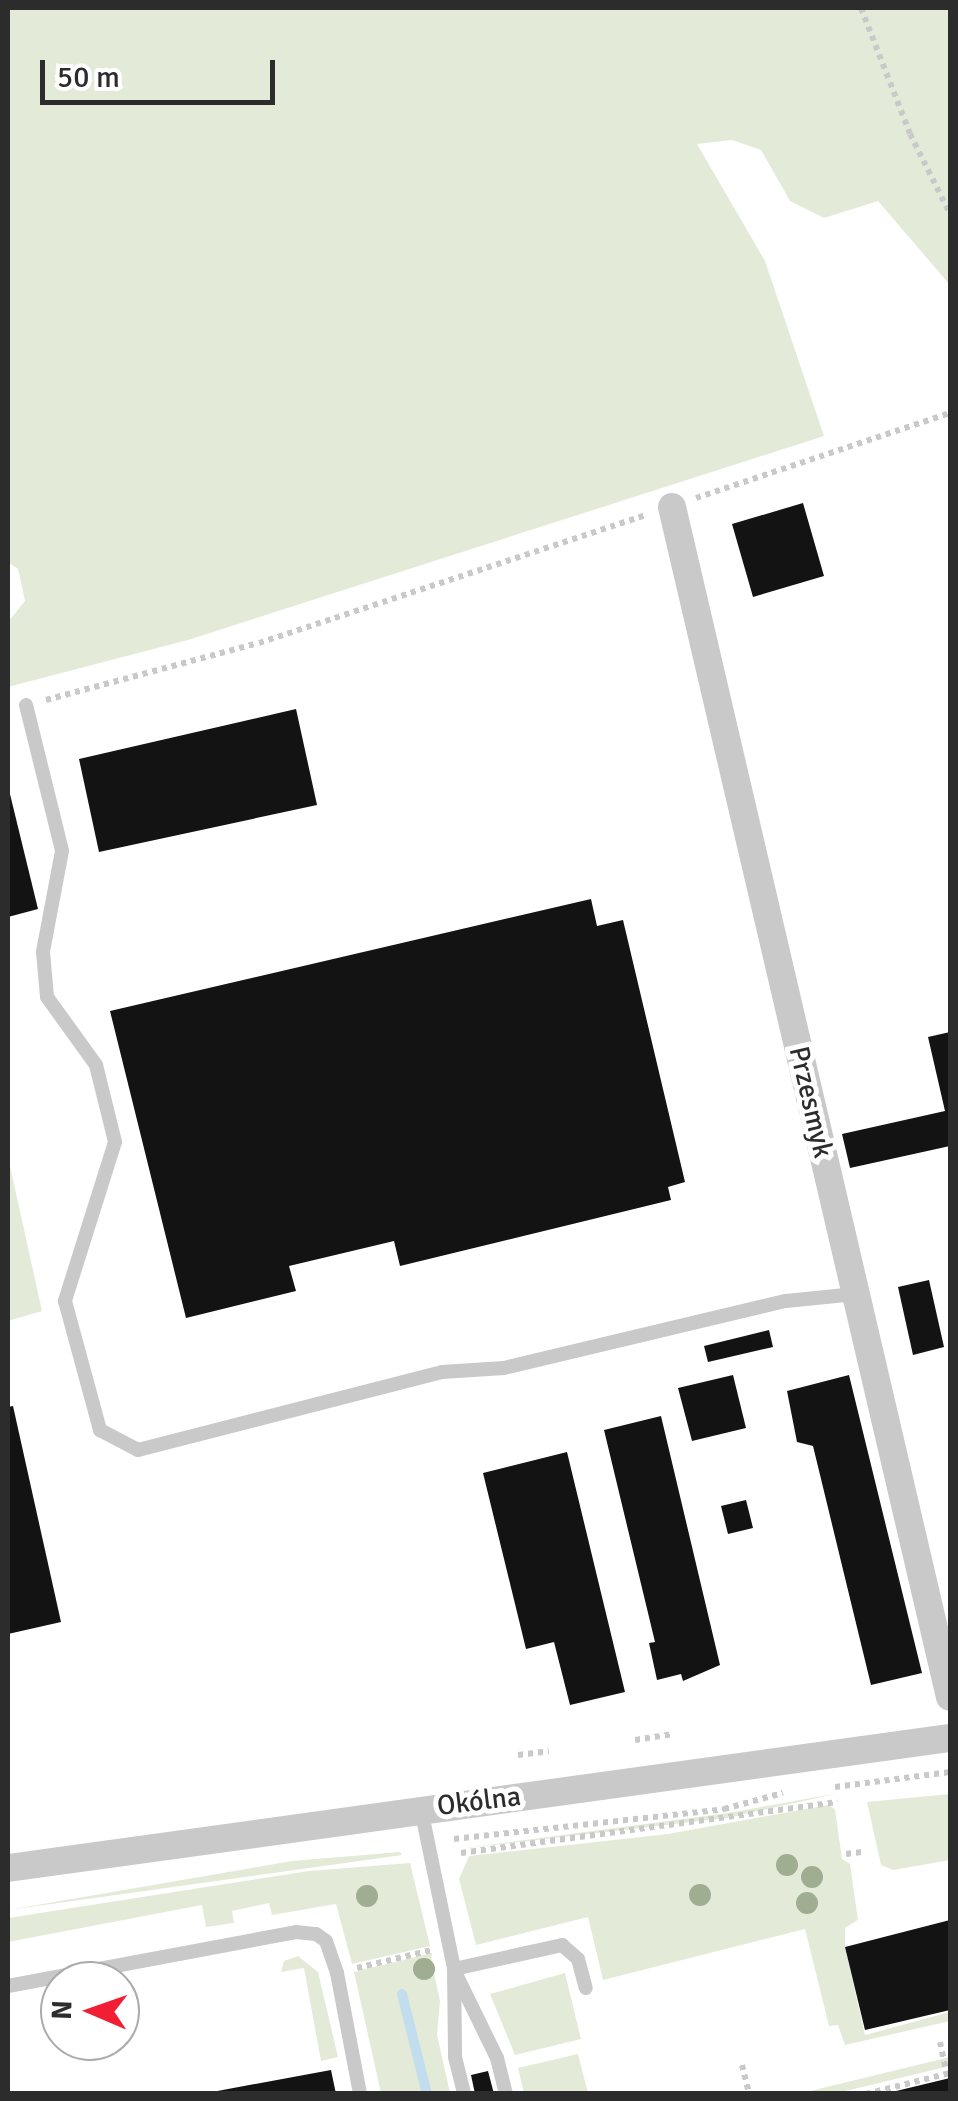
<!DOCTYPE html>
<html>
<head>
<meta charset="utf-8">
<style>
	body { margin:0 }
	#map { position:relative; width:958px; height:2101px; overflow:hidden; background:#fff; font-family:Signika,sans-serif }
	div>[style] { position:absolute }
	.green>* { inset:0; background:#e3ebd8 }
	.stream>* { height:10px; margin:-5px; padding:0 5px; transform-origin:5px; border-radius:5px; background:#c2dded }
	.building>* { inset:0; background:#131313 }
	.path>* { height:6px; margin-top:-3px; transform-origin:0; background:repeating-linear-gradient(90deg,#c9c9c9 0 5px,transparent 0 10px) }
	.lane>* { height:14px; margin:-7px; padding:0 7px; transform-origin:7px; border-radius:7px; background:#c9c9c9 }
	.street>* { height:28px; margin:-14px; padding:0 14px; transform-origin:14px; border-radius:14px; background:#c9c9c9 }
	.trees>* { width:22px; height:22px; margin:-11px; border-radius:50%; background:#9fad91 }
	span { translate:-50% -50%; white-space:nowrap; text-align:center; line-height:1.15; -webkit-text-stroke:10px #fff; paint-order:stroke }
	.street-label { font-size:28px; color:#2c2c2c }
	.frame { position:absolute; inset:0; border:10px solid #2c2c2c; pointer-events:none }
	.north { position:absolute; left:40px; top:1961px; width:100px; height:100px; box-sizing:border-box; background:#fff; border:2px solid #ababab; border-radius:50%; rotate:272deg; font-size:28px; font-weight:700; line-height:40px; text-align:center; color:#2c2c2c }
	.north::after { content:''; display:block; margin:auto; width:35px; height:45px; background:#f21f34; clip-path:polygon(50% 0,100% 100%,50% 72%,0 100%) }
	.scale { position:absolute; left:40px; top:60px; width:235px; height:45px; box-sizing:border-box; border:5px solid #2c2c2c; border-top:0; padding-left:12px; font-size:30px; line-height:35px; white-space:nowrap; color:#2c2c2c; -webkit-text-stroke:8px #fff; paint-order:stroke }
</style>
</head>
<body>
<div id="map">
	<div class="green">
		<i style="clip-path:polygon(8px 8px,950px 8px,950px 285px,878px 201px,824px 218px,790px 201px,761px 150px,732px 140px,697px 144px,765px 261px,824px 436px,188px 640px,8px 687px,8px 622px,25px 601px,18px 569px,8px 562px)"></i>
		<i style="clip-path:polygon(8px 1157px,42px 1311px,8px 1321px)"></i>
		<i style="clip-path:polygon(839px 1793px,727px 1818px,458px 1849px,728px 1813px)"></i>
		<i style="clip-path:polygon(950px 1794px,950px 1860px,893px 1870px,881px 1865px,867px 1802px)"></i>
		<i style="clip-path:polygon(828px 1805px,835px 1809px,842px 1859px,850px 1864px,858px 1920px,845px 1928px,845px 1947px,865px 2035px,950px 2012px,950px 2021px,845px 2045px,838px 2025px,829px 2026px,805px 1929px,603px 1980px,588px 1917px,476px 1945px,459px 1879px,469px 1856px,668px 1834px)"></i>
		<i style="clip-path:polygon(400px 1852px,402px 1855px,8px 1910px,292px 1861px)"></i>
		<i style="clip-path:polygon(410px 1863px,430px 1946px,352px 1964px,336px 1904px,272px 1915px,269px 1903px,232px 1911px,234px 1923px,206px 1927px,202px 1905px,8px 1942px,8px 1918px,309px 1871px)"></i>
		<i style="clip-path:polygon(432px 1953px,431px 1962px,417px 1965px,420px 1976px,434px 1973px,440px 2001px,437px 2035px,450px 2093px,381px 2093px,354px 1972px)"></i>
		<i style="clip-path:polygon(298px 1956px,318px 1972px,338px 2057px,321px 2061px,304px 1968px,281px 1972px,284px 1961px)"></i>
		<i style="clip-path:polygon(565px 1973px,581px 2039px,515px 2055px,490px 1994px)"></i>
		<i style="clip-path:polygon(578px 2054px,588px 2093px,524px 2093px,518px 2068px)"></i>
		<i style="clip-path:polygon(950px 2057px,950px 2066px,837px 2093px,802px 2093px)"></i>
	</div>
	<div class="stream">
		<i style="left:402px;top:1994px;width:103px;rotate:76deg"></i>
	</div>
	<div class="building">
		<i style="clip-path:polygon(803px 503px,824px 576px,753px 597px,732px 524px)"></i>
		<i style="clip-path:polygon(296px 709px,317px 805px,99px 852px,79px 759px)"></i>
		<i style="clip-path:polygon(8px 786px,38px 909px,8px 917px)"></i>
		<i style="clip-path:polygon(591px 899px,597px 926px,623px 920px,685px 1182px,668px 1187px,671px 1200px,400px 1266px,394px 1241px,289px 1266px,296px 1291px,186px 1318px,110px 1011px)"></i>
		<i style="clip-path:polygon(950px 1032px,950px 1146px,850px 1168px,842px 1134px,945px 1111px,928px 1037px)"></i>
		<i style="clip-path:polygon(929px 1280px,944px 1347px,913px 1355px,898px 1287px)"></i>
		<i style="clip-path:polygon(769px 1330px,773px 1347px,708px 1362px,704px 1346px)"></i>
		<i style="clip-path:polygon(733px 1375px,746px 1428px,692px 1441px,678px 1388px)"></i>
		<i style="clip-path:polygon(849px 1375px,922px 1673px,871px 1685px,813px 1446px,797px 1442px,787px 1391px)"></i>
		<i style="clip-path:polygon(13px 1406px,61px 1622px,8px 1634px,8px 1407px)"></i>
		<i style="clip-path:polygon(661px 1416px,720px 1665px,683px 1681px,681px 1674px,657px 1680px,649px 1643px,655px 1642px,604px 1430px)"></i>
		<i style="clip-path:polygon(567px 1452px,625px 1692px,570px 1705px,554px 1642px,526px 1649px,483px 1473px)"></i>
		<i style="clip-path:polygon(746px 1500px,753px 1528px,728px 1534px,721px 1506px)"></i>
		<i style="clip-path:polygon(950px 1920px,950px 2010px,865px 2030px,845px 1947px)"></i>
		<i style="clip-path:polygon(331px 2070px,336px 2094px,212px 2094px,212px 2092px)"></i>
		<i style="clip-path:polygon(488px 2071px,494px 2094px,475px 2094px,471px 2075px)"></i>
		<i style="clip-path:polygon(950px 2078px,950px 2094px,892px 2094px,892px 2092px)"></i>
	</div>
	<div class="path">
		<i style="left:861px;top:8px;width:135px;rotate:68.7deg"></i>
		<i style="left:910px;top:134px;width:89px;rotate:63.4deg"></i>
		<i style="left:696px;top:498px;width:268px;rotate:-18.5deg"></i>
		<i style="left:46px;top:700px;width:220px;rotate:-15deg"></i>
		<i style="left:259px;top:643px;width:408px;rotate:-18.3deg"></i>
		<i style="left:635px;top:1740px;width:37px;rotate:-9deg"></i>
		<i style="left:518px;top:1755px;width:31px;rotate:-7deg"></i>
		<i style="left:835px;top:1787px;width:116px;rotate:-7.4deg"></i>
		<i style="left:454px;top:1839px;width:272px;rotate:-6.3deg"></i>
		<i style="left:724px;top:1809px;width:61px;rotate:-15.2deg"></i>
		<i style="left:461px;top:1853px;width:380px;rotate:-7.7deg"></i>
		<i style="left:846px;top:1854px;width:16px;rotate:-7deg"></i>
		<i style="left:357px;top:1968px;width:77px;rotate:-13.5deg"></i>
		<i style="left:940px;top:2042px;width:33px;rotate:78deg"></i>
		<i style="left:742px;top:2065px;width:30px;rotate:76deg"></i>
		<i style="left:866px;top:2094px;width:87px;rotate:-14deg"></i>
	</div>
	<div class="lane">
		<i style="left:26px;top:705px;width:150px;rotate:76.1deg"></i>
		<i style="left:62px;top:851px;width:103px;rotate:100.7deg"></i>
		<i style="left:43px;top:952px;width:45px;rotate:84.9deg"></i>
		<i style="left:47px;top:997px;width:84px;rotate:54.2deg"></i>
		<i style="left:96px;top:1065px;width:79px;rotate:76.1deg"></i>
		<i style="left:115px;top:1142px;width:167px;rotate:107.5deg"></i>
		<i style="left:65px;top:1301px;width:134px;rotate:74.8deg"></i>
		<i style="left:100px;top:1430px;width:43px;rotate:27.8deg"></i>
		<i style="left:138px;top:1450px;width:314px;rotate:-14.4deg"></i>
		<i style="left:442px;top:1372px;width:62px;rotate:-3.7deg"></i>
		<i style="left:504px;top:1368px;width:290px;rotate:-13.4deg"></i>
		<i style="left:786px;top:1301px;width:70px;rotate:-5.7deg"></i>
		<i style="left:421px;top:1809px;width:163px;rotate:78.3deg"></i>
		<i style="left:454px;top:1969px;width:88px;rotate:89.3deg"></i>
		<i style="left:455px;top:2057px;width:38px;rotate:76deg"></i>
		<i style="left:454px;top:1969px;width:111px;rotate:-12.5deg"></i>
		<i style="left:562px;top:1945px;width:21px;rotate:41deg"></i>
		<i style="left:578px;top:1959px;width:30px;rotate:75deg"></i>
		<i style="left:456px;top:1974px;width:93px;rotate:64deg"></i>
		<i style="left:497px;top:2058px;width:37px;rotate:76deg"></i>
		<i style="left:8px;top:1986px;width:293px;rotate:-10.6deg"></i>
		<i style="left:296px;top:1932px;width:20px;rotate:6deg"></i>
		<i style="left:316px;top:1934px;width:12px;rotate:35deg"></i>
		<i style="left:326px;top:1941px;width:34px;rotate:71deg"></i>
		<i style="left:337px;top:1973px;width:123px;rotate:79.2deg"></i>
	</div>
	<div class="street">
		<i style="left:672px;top:507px;width:1222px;rotate:76.85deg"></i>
		<i style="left:8px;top:1868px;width:951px;rotate:-7.86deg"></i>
	</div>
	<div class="trees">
		<i style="left:787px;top:1865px"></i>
		<i style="left:812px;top:1877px"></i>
		<i style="left:700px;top:1895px"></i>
		<i style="left:367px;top:1896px"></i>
		<i style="left:807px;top:1903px"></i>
		<i style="left:424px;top:1969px"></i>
	</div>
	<div class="street-label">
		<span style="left:811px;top:1102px;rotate:77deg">Przesmyk</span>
		<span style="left:479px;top:1801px;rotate:-7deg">Okólna</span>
	</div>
	<div class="frame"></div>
	<div class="north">N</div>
	<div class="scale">50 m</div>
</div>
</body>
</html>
